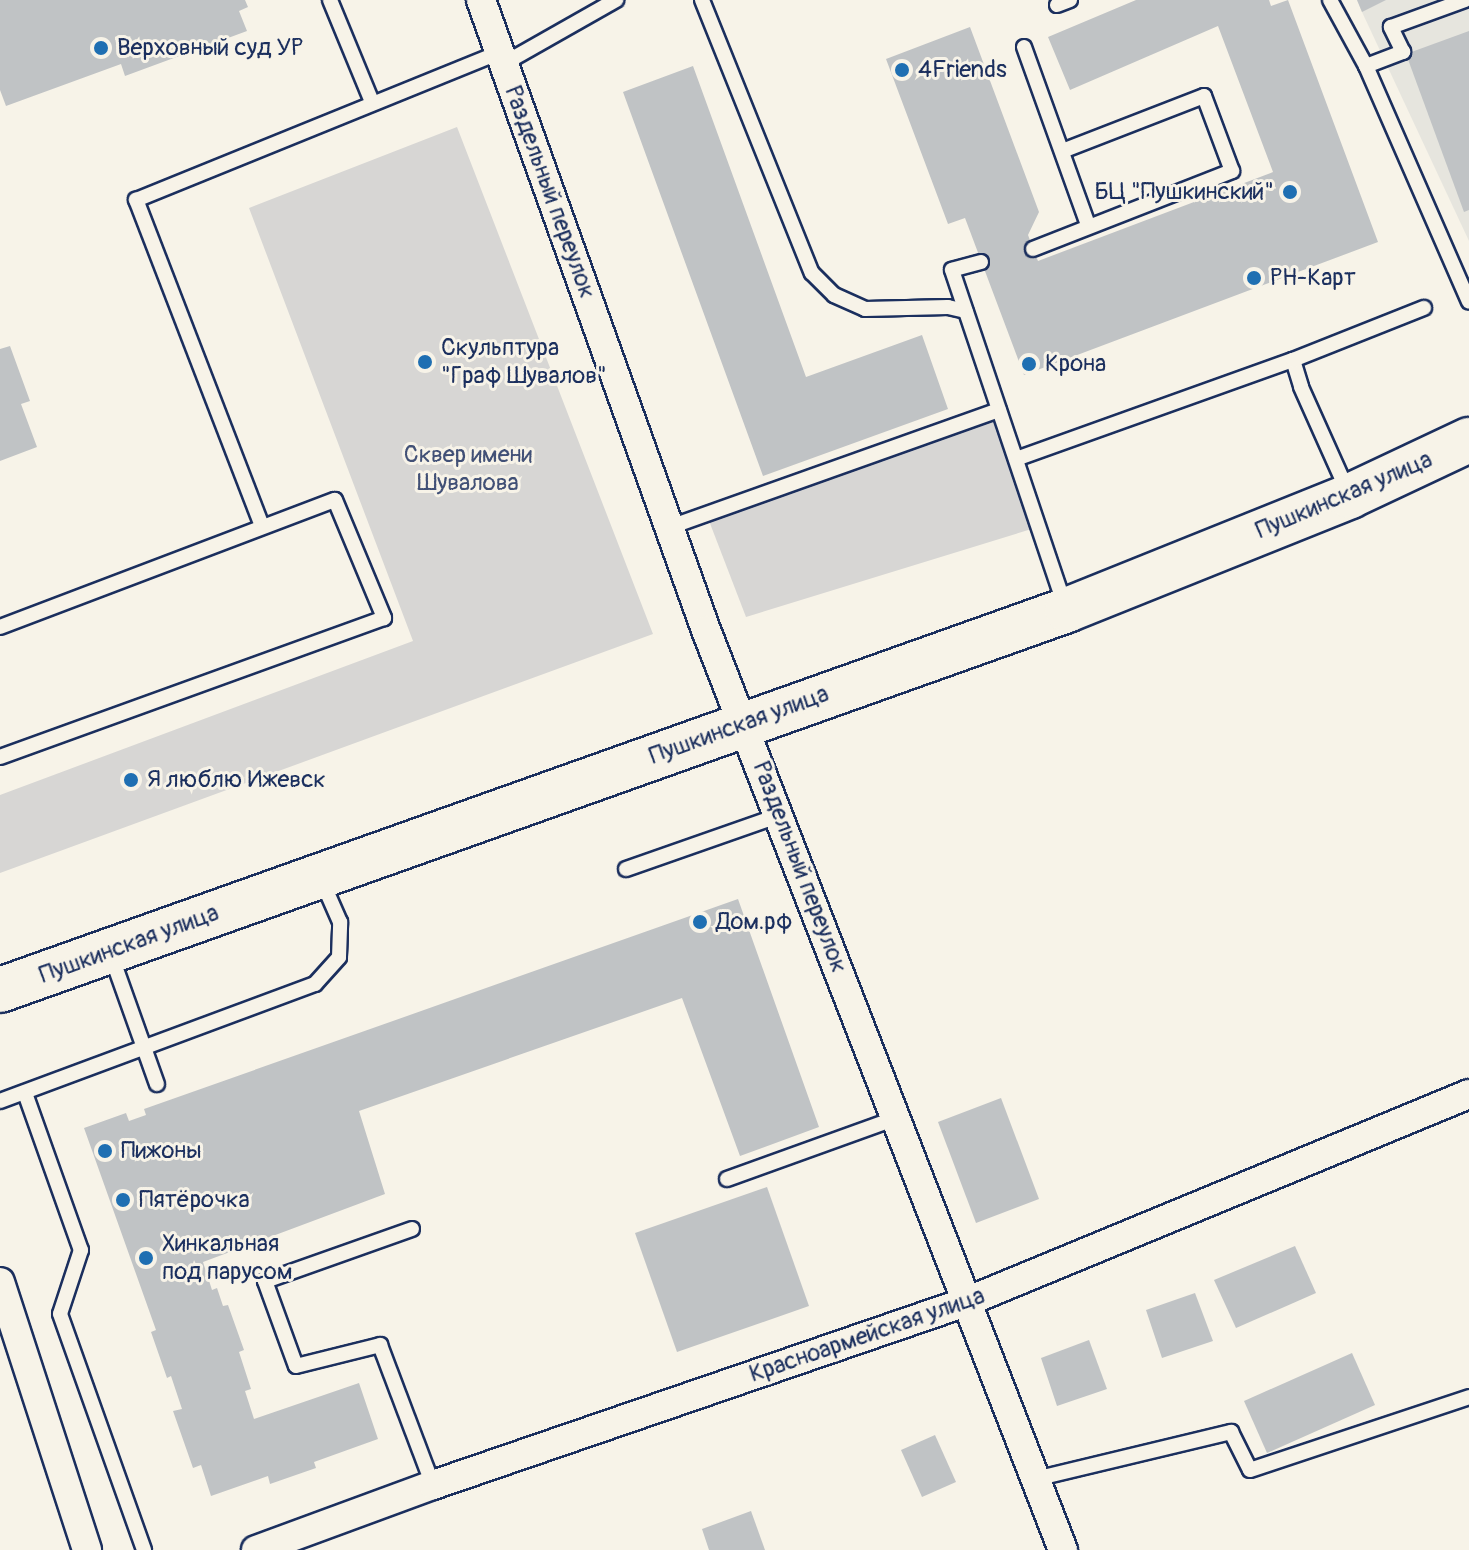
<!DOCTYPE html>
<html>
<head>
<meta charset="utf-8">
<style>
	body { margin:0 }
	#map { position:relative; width:1469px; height:1550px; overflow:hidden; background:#f7f3e8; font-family:Pangolin,sans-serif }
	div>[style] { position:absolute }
	.built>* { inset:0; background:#e6e5de }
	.green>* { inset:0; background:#d7d6d4 }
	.building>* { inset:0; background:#c0c3c5 }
	.roads { filter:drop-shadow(2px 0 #1b2f5e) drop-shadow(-2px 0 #1b2f5e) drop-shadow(0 2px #1b2f5e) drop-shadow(0 -2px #1b2f5e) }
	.service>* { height:14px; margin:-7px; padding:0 7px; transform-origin:7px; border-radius:7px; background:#f7f3e8 }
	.minor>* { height:28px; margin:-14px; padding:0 14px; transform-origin:14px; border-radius:14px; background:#f7f3e8 }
	.primary>* { height:44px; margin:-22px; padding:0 22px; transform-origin:22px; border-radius:22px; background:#f7f3e8 }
	.dots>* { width:22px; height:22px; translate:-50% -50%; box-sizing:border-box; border:4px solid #f7f3e8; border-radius:50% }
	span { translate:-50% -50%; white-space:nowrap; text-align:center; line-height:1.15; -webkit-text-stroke:6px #f7f3e8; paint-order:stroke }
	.poi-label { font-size:24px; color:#1b2f5e }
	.left { translate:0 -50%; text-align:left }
	.right { translate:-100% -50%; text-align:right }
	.street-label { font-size:24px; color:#1b2f5e }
	.park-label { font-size:24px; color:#415076 }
</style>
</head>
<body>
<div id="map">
	<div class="built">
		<i style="clip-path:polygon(1357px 0,1469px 0,1469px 241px,1362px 12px)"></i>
	</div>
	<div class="green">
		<i style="clip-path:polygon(457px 127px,653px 634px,0 873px,0 795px,413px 641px,249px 208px)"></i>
		<i style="clip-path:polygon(999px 410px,1038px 527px,746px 617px,706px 513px)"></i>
	</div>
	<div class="building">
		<i style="clip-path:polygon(0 0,245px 0,248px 7px,239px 11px,247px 31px,125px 76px,121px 64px,6px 106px,0 90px)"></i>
		<i style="clip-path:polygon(1136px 0,1269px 0,1271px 6px,1288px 0,1378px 242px,1024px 375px,965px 218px,948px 224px,886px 59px,970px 27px,1039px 212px,1028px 235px,1038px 261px,1273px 172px,1218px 26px,1070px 90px,1048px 37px)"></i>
		<i style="clip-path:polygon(1357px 0,1386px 0,1362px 12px)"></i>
		<i style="clip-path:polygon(1469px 31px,1469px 210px,1464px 212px,1406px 54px)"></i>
		<i style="clip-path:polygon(693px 66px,806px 377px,922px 335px,948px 409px,763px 476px,623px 92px)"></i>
		<i style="clip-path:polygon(10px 346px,30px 401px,21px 404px,37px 447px,0 461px,0 349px)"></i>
		<i style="clip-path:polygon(738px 899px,819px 1127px,740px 1156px,682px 998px,359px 1111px,385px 1194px,203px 1262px,212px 1290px,217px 1288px,223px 1306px,228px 1305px,244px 1350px,239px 1352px,251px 1389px,245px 1391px,254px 1419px,359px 1383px,378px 1439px,314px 1462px,316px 1468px,270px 1484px,268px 1476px,211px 1496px,201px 1465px,193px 1468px,173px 1411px,182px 1409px,171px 1376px,167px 1378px,151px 1332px,156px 1330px,84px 1128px,126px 1113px,129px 1121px,146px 1115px,144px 1109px)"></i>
		<i style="clip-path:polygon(1001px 1098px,1039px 1199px,976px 1223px,938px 1122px)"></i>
		<i style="clip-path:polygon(767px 1187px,809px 1306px,677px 1352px,635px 1233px)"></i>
		<i style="clip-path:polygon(1295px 1246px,1316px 1293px,1236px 1328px,1214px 1280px)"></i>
		<i style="clip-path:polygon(1195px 1293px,1213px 1341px,1162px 1358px,1146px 1310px)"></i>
		<i style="clip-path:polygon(1089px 1340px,1107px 1389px,1057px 1406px,1041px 1358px)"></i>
		<i style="clip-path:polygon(1352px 1353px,1375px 1405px,1267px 1453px,1244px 1401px)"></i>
		<i style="clip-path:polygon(935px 1435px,956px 1482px,922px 1497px,901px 1450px)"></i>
		<i style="clip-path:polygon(751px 1511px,765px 1550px,709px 1550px,702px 1529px)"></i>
	</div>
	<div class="roads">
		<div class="service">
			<i style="left:330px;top:0;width:110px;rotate:67.6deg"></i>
			<i style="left:702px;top:0;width:294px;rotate:68.1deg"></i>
			<i style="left:812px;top:273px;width:31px;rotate:45deg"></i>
			<i style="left:834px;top:295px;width:34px;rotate:24deg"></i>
			<i style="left:865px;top:309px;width:83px;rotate:-1.4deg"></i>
			<i style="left:948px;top:307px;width:18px;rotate:13deg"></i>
			<i style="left:1330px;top:0;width:75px;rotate:61.4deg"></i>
			<i style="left:1366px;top:66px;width:257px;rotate:66.4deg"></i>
			<i style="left:1057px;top:5px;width:14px;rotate:-21deg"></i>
			<i style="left:1024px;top:47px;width:189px;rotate:70.2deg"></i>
			<i style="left:505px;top:63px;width:128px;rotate:-29.6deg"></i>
			<i style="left:1366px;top:66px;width:40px;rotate:-21deg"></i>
			<i style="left:1403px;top:52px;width:28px;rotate:-116deg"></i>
			<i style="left:1391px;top:27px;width:79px;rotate:-20deg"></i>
			<i style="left:1033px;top:249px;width:214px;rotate:-21.4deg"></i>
			<i style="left:1232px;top:171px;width:80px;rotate:-110.5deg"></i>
			<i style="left:1204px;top:96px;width:152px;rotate:158.8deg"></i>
			<i style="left:981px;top:262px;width:30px;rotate:165deg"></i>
			<i style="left:952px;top:270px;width:354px;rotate:71.4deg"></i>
			<i style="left:1293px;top:360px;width:28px;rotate:73deg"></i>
			<i style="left:1301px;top:387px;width:115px;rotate:65.9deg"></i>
			<i style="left:1016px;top:459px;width:294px;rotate:-19.7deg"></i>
			<i style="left:1293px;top:360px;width:141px;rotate:-21.7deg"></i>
			<i style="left:262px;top:526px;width:350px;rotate:-111.1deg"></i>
			<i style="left:136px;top:200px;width:394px;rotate:-22.1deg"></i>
			<i style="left:670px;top:527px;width:349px;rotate:-19.6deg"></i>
			<i style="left:0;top:627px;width:358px;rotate:-20.8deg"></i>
			<i style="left:335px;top:500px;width:128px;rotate:67.4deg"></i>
			<i style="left:384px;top:618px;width:408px;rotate:160.1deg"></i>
			<i style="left:626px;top:869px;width:163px;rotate:-19.3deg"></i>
			<i style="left:111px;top:955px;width:137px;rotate:70.4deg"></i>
			<i style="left:25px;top:1093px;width:167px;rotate:70.4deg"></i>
			<i style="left:81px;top:1250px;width:67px;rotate:108.2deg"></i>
			<i style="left:60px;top:1314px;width:251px;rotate:70.4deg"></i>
			<i style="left:0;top:1101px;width:336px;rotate:-20.4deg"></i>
			<i style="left:315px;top:984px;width:36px;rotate:-48deg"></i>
			<i style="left:339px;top:957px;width:35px;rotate:-88deg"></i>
			<i style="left:340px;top:922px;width:45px;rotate:-113.7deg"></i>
			<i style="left:727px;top:1179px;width:180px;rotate:-19.8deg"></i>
			<i style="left:412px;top:1229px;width:156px;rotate:160.5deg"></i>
			<i style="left:265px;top:1281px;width:90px;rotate:70deg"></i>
			<i style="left:296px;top:1366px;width:87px;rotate:-14deg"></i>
			<i style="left:380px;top:1345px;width:150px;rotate:69.3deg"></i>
			<i style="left:1035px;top:1479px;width:202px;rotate:-13.5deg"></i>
			<i style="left:1231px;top:1432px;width:42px;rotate:63.4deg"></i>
			<i style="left:1250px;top:1470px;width:231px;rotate:-18.4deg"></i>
		</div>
		<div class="minor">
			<i style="left:481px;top:0;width:669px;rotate:70.35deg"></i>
			<i style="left:706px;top:630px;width:987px;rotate:68.79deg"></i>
			<i style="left:0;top:1282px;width:282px;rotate:72deg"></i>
			<i style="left:256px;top:1550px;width:189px;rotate:-20.2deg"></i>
			<i style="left:433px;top:1485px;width:564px;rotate:-18.95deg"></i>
			<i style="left:966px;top:1302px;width:544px;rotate:-22.47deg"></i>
		</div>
		<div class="primary">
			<i style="left:0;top:990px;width:1133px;rotate:-19.6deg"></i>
			<i style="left:1067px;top:610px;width:305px;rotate:-21.9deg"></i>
			<i style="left:1350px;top:496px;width:132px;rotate:-25.2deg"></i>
		</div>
	</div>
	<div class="dots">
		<i style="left:101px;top:48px;background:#1f6fb2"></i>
		<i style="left:902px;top:70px;background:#1f6fb2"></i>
		<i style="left:1290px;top:192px;background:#1f6fb2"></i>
		<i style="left:1254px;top:278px;background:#1f6fb2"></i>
		<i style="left:425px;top:362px;background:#1f6fb2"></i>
		<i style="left:1029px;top:364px;background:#1f6fb2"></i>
		<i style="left:131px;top:780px;background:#1f6fb2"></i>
		<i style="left:700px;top:922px;background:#1f6fb2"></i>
		<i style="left:105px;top:1151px;background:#1f6fb2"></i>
		<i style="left:123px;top:1200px;background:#1f6fb2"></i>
		<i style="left:146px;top:1258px;background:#1f6fb2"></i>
	</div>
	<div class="poi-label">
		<span class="left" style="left:117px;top:48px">Верховный суд УР</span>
		<span class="left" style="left:918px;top:70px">4Friends</span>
		<span class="right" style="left:1274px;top:192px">БЦ "Пушкинский"</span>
		<span class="left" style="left:1270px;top:278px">РН-Карт</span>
		<span class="left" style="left:441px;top:362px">Скульптура<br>"Граф Шувалов"</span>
		<span class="left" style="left:1045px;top:364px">Крона</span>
		<span class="left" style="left:147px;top:780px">Я люблю Ижевск</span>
		<span class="left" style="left:716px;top:922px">Дом.рф</span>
		<span class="left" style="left:121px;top:1151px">Пижоны</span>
		<span class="left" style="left:139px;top:1200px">Пятёрочка</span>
		<span class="left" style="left:162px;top:1258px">Хинкальная<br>под парусом</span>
	</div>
	<div class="street-label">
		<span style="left:550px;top:192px;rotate:70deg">Раздельный переулок</span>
		<span style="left:1344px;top:495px;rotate:-23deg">Пушкинская улица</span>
		<span style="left:739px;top:725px;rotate:-20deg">Пушкинская улица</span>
		<span style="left:800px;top:867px;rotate:69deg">Раздельный переулок</span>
		<span style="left:129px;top:944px;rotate:-20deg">Пушкинская улица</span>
		<span style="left:867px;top:1335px;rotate:-19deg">Красноармейская улица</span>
	</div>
	<div class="park-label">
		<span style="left:468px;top:469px">Сквер имени<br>Шувалова</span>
	</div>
</div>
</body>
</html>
